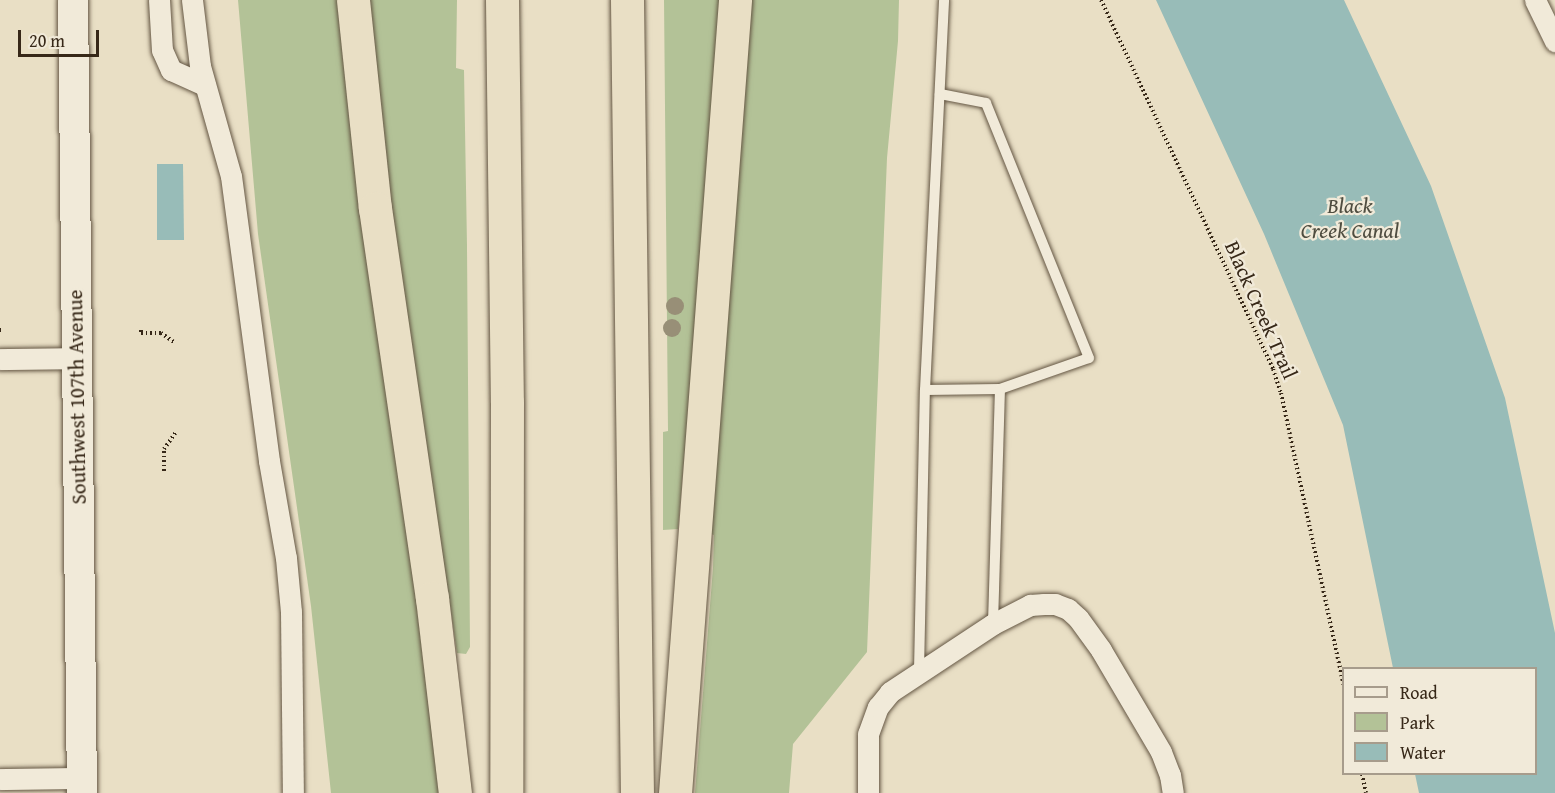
<!DOCTYPE html>
<style>
body{margin:0}
#map{position:relative;width:1555px;height:793px;overflow:hidden;background:#e9dfc5;font-family:"Gentium Book Plus",serif}
div>[style]{position:absolute}
.green>*{inset:0;background:#b3c297}
.water>*{inset:0;background:#98bcb8}
.path>*{height:4px;margin-top:-2px;transform-origin:0;background:repeating-linear-gradient(90deg,#372818 0 1.5px,transparent 0 4.5px)}
.roads{filter:drop-shadow(0 0 2px #645643) drop-shadow(0 0 2px #645643)}
.lane>*{height:10px;margin:-5px;padding:0 5px;transform-origin:5px;border-radius:5px;background:#f1ead9}
.street>*{height:21px;margin:-10.5px;padding:0 10.5px;transform-origin:10.5px;border-radius:10.5px;background:#f1ead9}
.secondary>*{height:30px;margin:-15px;padding:0 15px;transform-origin:15px;border-radius:15px;background:#f1ead9}
.highway>*{height:33px;margin:-16.5px;padding:0 16.5px;transform-origin:16.5px;border-radius:16.5px;background:#e9dfc5}
.trees>*{width:18px;height:18px;margin:-9px;border-radius:50%;background:#988f77}
span{translate:-50% -50%;white-space:nowrap;text-align:center;line-height:1.15;-webkit-text-stroke:4.5px #f1ead9;paint-order:stroke}
.street-label{font-size:21px;color:#372818}
.water-label{font-size:22px;color:#4f4d40;font-style:italic}
.legend{position:absolute;left:1342px;top:667px;width:195px;height:108px;box-sizing:border-box;background:#f1ead9;border:2px solid #a79c8c;margin:0;padding:8px 10px;list-style:none;font-size:18px;color:#372818}
.legend li{display:flex;align-items:center;gap:12px;height:30px}
.legend b{width:30px;border:2px solid #a79c8c}
.scale{position:absolute;left:18px;top:30px;width:81px;height:27px;box-sizing:border-box;border:3px solid #372818;border-top:0;padding-left:8px;font-size:18px;line-height:21px;white-space:nowrap;color:#372818;-webkit-text-stroke:4px #f1ead9;paint-order:stroke}
</style>
<div id="map">
<div class="green">
<i style="clip-path:polygon(238px 0,339px 0,422px 625px,441px 793px,331px 793px,311px 606px,258px 234px)"></i>
<i style="clip-path:polygon(361px 0,457px 0,456px 68px,464px 70px,467px 246px,470px 647px,466px 654px,457px 653px,440px 537px,432px 532px)"></i>
<i style="clip-path:polygon(664px 0,725px 0,678px 529px,663px 530px,663px 432px,668px 431px)"></i>
<i style="clip-path:polygon(750px 0,899px 0,898px 41px,887px 158px,867px 652px,793px 744px,789px 793px,695px 793px,713px 568px,714px 535px,707px 533px)"></i>
</div>
<div class="water">
<i style="clip-path:polygon(1156px 0,1344px 0,1431px 186px,1505px 398px,1555px 633px,1555px 793px,1419px 793px,1415px 774px,1536px 774px,1536px 668px,1393px 668px,1343px 425px,1264px 234px)"></i>
<i style="clip-path:polygon(157px 164px,183px 164px,184px 240px,157px 240px)"></i>
</div>
<div class="path">
<i style="left:1101px;top:0;width:407px;rotate:65deg"></i>
<i style="left:1273px;top:369px;width:25px;rotate:72deg"></i>
<i style="left:1281px;top:393px;width:300px;rotate:77.9deg"></i>
<i style="left:0;top:330px;width:2px"></i>
<i style="left:141px;top:330px;width:3px;rotate:90deg"></i>
<i style="left:141px;top:333px;width:20px"></i>
<i style="left:161px;top:333px;width:16px;rotate:35deg"></i>
<i style="left:164px;top:471px;width:22px;rotate:-90deg"></i>
<i style="left:164px;top:449px;width:21px;rotate:-55deg"></i>
<i style="left:1362px;top:774px;width:19px;rotate:78deg"></i>
</div>
<div class="roads">
<div class="lane">
<i style="left:925px;top:390px;width:75px;rotate:-0.8deg"></i>
<i style="left:1000px;top:389px;width:94px;rotate:-19.2deg"></i>
<i style="left:1089px;top:358px;width:275px;rotate:-112deg"></i>
<i style="left:986px;top:103px;width:47px;rotate:-168.9deg"></i>
<i style="left:993px;top:624px;width:235px;rotate:-88.3deg"></i>
<i style="left:919px;top:671px;width:281px;rotate:-88.8deg"></i>
<i style="left:925px;top:390px;width:390px;rotate:-87.2deg"></i>
</div>
<div class="street">
<i style="left:159px;top:0;width:50px;rotate:86.6deg"></i>
<i style="left:162px;top:50px;width:22px;rotate:66deg"></i>
<i style="left:171px;top:70px;width:37px;rotate:24deg"></i>
<i style="left:192px;top:0;width:66px;rotate:83.1deg"></i>
<i style="left:200px;top:66px;width:114px;rotate:74.3deg"></i>
<i style="left:231px;top:176px;width:288px;rotate:82.4deg"></i>
<i style="left:269px;top:461px;width:98px;rotate:80.1deg"></i>
<i style="left:286px;top:558px;width:54px;rotate:84.7deg"></i>
<i style="left:291px;top:612px;width:181px;rotate:89.4deg"></i>
<i style="left:1535px;top:0;width:46px;rotate:64deg"></i>
<i style="left:0;top:359px;width:77px;rotate:-0.7deg"></i>
<i style="left:0;top:779px;width:82px;rotate:-0.7deg"></i>
<i style="left:868px;top:793px;width:59px;rotate:-90deg"></i>
<i style="left:868px;top:734px;width:29px;rotate:-70deg"></i>
<i style="left:878px;top:707px;width:19px;rotate:-51deg"></i>
<i style="left:890px;top:692px;width:123px;rotate:-33.4deg"></i>
<i style="left:993px;top:624px;width:42px;rotate:-27.2deg"></i>
<i style="left:1030px;top:605px;width:14px;rotate:-4deg"></i>
<i style="left:1044px;top:604px;width:11px"></i>
<i style="left:1055px;top:604px;width:14px;rotate:21deg"></i>
<i style="left:1068px;top:609px;width:13px;rotate:42deg"></i>
<i style="left:1078px;top:618px;width:39px;rotate:54deg"></i>
<i style="left:1101px;top:650px;width:118px;rotate:59.5deg"></i>
<i style="left:1161px;top:752px;width:25px;rotate:69deg"></i>
<i style="left:1170px;top:775px;width:18px;rotate:81deg"></i>
</div>
<div class="secondary">
<i style="left:73px;top:0;width:793px;rotate:89.35deg"></i>
</div>
<div class="highway">
<i style="left:353px;top:0;width:209px;rotate:84deg"></i>
<i style="left:375px;top:208px;width:394px;rotate:81.7deg"></i>
<i style="left:432px;top:598px;width:196px;rotate:83.3deg"></i>
<i style="left:502px;top:0;width:402px;rotate:89.3deg"></i>
<i style="left:507px;top:402px;width:391px;rotate:90.1deg"></i>
<i style="left:627px;top:0;width:793px;rotate:89.28deg"></i>
<i style="left:675px;top:793px;width:795px;rotate:-85.67deg"></i>
</div>
</div>
<div class="trees">
<i style="left:675px;top:306px"></i>
<i style="left:672px;top:328px"></i>
</div>
<div class="street-label">
<span style="left:1261px;top:310px;rotate:66deg">Black Creek Trail</span>
<span style="left:77px;top:397px;rotate:-91deg">Southwest 107th Avenue</span>
</div>
<div class="water-label">
<span style="left:1350px;top:218px">Black<br>Creek Canal</span>
</div>
<ul class="legend">
<li><b style="height:8px;background:#f1ead9"></b>Road</li>
<li><b style="height:16px;background:#b3c297"></b>Park</li>
<li><b style="height:16px;background:#98bcb8"></b>Water</li>
</ul>
<div class="scale">20 m</div>
</div>
